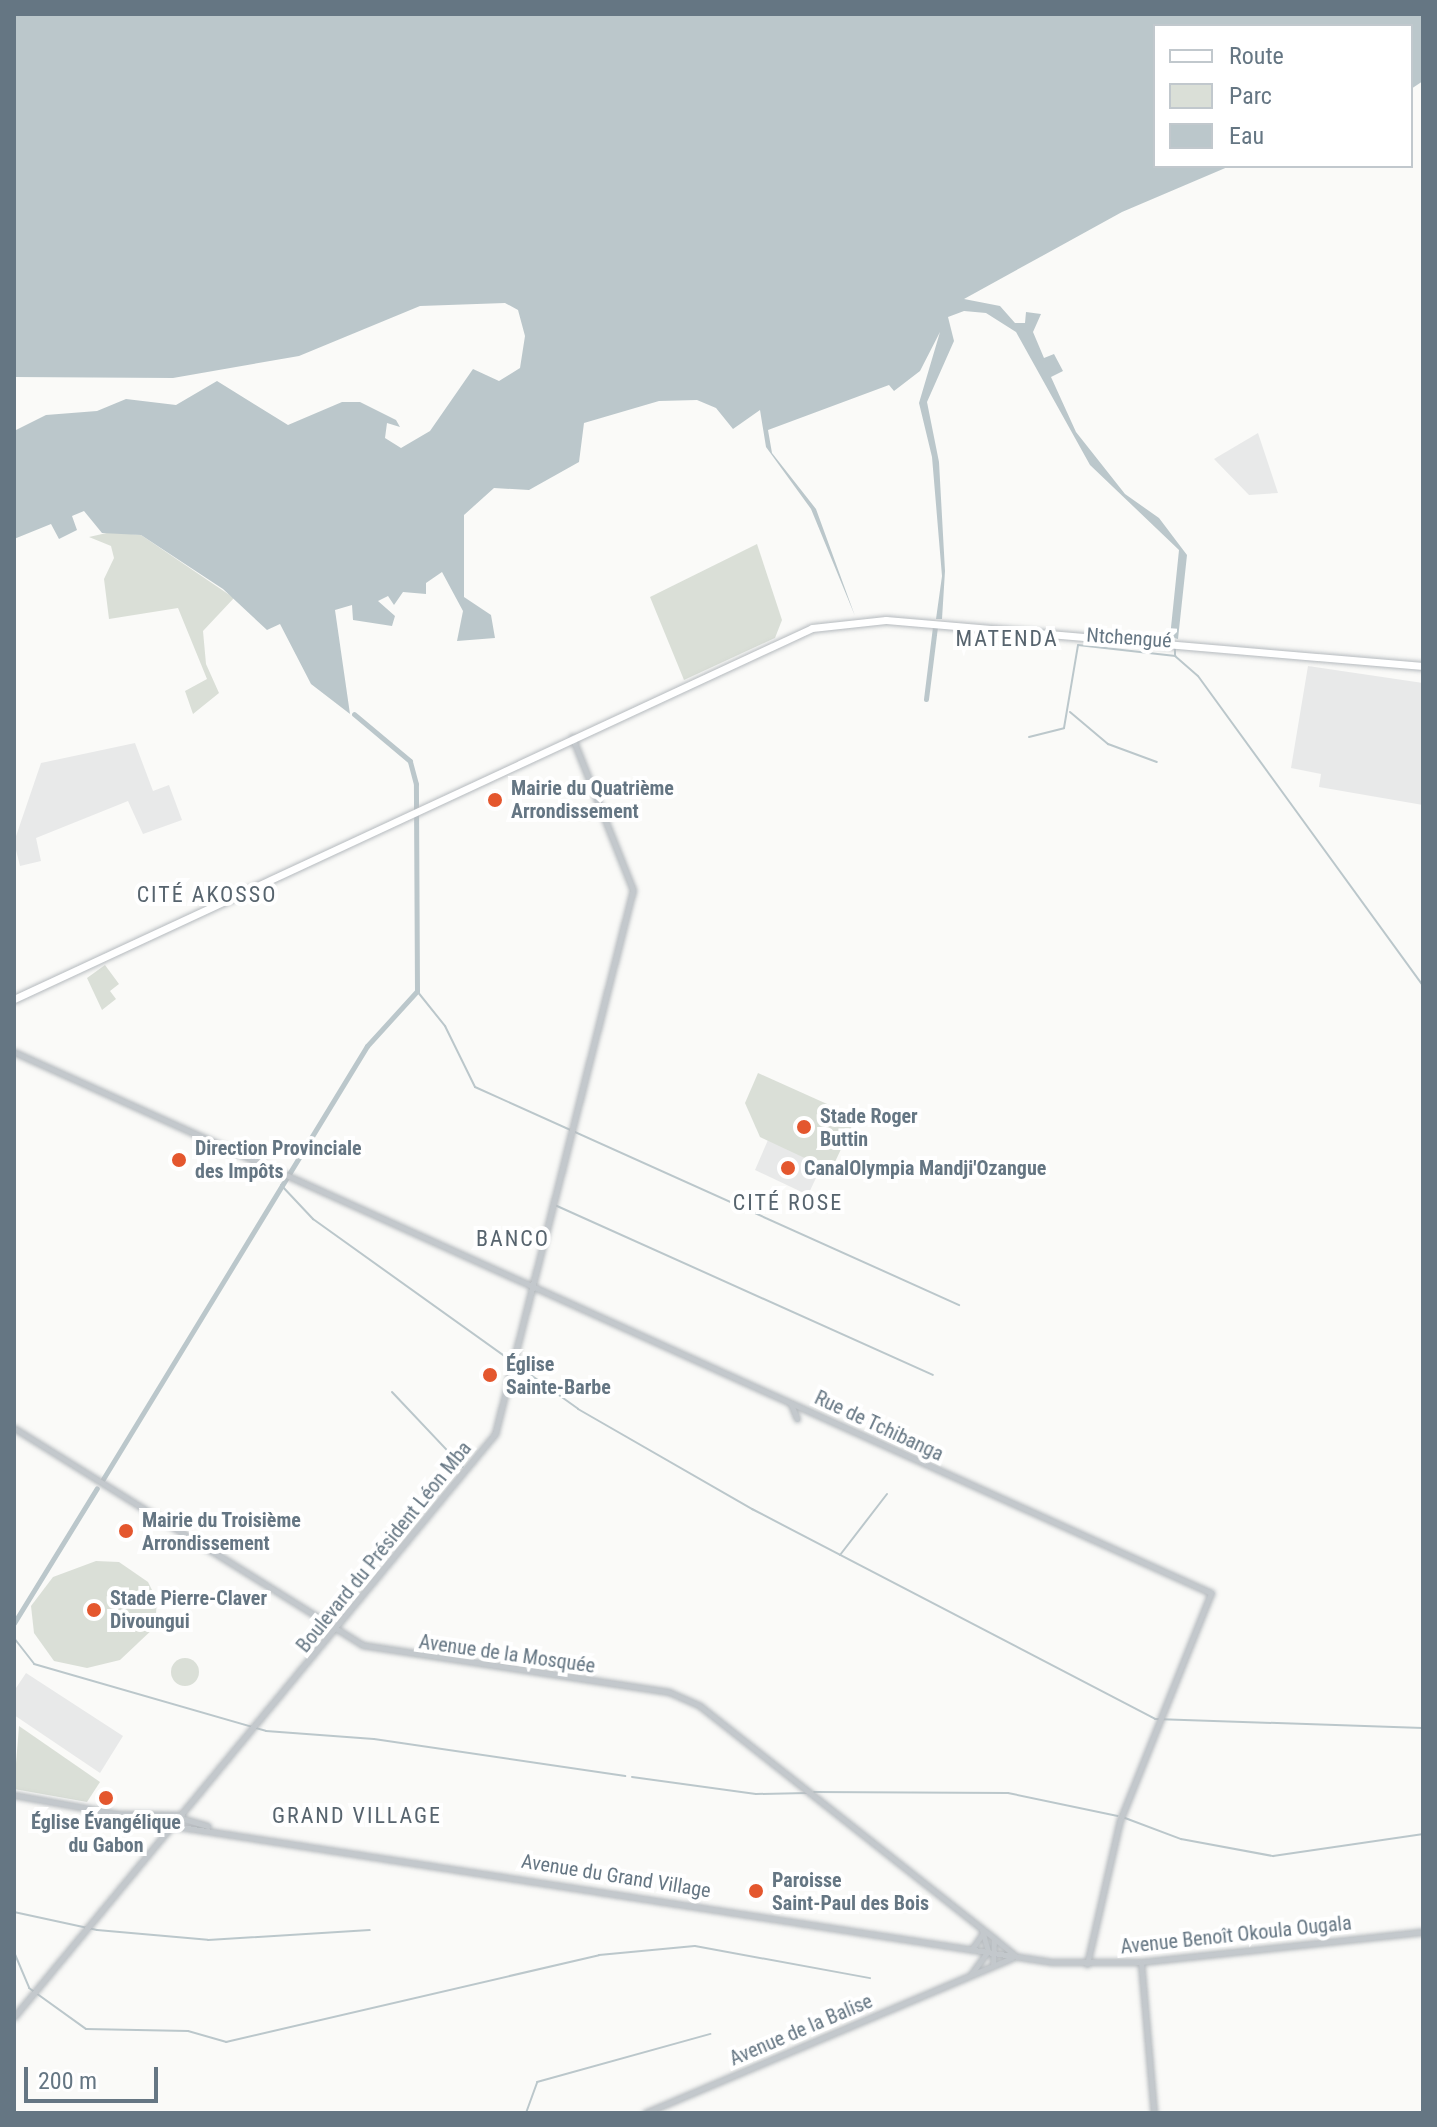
<!DOCTYPE html>
<meta charset="utf-8">
<style>
body{margin:0}
#map{position:relative;width:1437px;height:2127px;overflow:hidden;background:#fafaf8;font-family:"Roboto Condensed",sans-serif}
div>[style]{position:absolute}
.built>*{inset:0;background:#e8e9e9}
.green>*{inset:0;background:#dadfd7}
.round{border-radius:50%}
.water>*{inset:0;background:#bbc7cb}
.stream>*{height:2px;margin:-1px;padding:0 1px;transform-origin:1px;border-radius:1px;background:#bbc7cb}
.canal>*{height:5px;margin:-2.5px;padding:0 2.5px;transform-origin:2.5px;border-radius:2.5px;background:#bbc7cb}
.roads{filter:drop-shadow(0 0 2px #b5babe) drop-shadow(0 0 2px #b5babe)}
.minor>*{height:5px;margin:-2.5px;padding:0 2.5px;transform-origin:2.5px;border-radius:2.5px;background:#c3c8cc}
.major>*{height:7px;margin:-3.5px;padding:0 3.5px;transform-origin:3.5px;border-radius:3.5px;background:#fff}
.dots>*{width:22px;height:22px;translate:-50% -50%;box-sizing:border-box;border:4px solid #fff;border-radius:50%}
span{translate:-50% -50%;white-space:nowrap;text-align:center;line-height:1.15;-webkit-text-stroke:8px #fff;paint-order:stroke}
.street-label{font-size:20px;color:#657683}
.poi-label{font-size:20px;color:#657683;font-weight:700}
.left{translate:0 -50%;text-align:left}
.neighbourhood-label{font-size:22px;color:#57646e;letter-spacing:2px}
.frame{position:absolute;inset:0;border:16px solid #657683;pointer-events:none}
.legend{position:absolute;left:1153px;top:24px;width:260px;height:144px;box-sizing:border-box;background:#fff;border:2px solid #c1c8cd;margin:0;padding:10px 14px;list-style:none;font-size:24px;color:#657683}
.legend li{display:flex;align-items:center;gap:16px;height:40px}
.legend b{width:40px;border:2px solid #c1c8cd}
.scale{position:absolute;left:24px;top:2067px;width:134px;height:36px;box-sizing:border-box;border:4px solid #657683;border-top:0;padding-left:10px;font-size:24px;line-height:28px;white-space:nowrap;color:#657683;-webkit-text-stroke:6px #fff;paint-order:stroke}
</style>
<div id="map">
<div class="built">
<i style="clip-path:polygon(1258px 433px,1278px 493px,1249px 495px,1214px 459px)"></i>
<i style="clip-path:polygon(1308px 666px,1423px 683px,1423px 805px,1319px 787px,1321px 774px,1291px 768px)"></i>
<i style="clip-path:polygon(135px 743px,153px 791px,169px 785px,182px 820px,143px 834px,128px 801px,36px 838px,41px 861px,20px 866px,14px 842px,41px 763px)"></i>
<i style="clip-path:polygon(768px 1140px,822px 1165px,808px 1195px,755px 1170px)"></i>
<i style="clip-path:polygon(26px 1673px,123px 1736px,100px 1773px,14px 1715px,14px 1691px)"></i>
</div>
<div class="green">
<i style="clip-path:polygon(111px 532px,141px 535px,234px 598px,203px 631px,206px 664px,219px 693px,193px 714px,185px 691px,207px 679px,178px 608px,109px 619px,104px 579px,114px 558px,111px 546px,89px 537px)"></i>
<i style="clip-path:polygon(757px 544px,782px 620px,775px 638px,684px 680px,650px 597px)"></i>
<i style="clip-path:polygon(105px 965px,119px 984px,110px 991px,116px 999px,102px 1010px,87px 978px)"></i>
<i style="clip-path:polygon(758px 1073px,856px 1117px,835px 1162px,826px 1168px,760px 1137px,745px 1103px)"></i>
<i style="clip-path:polygon(96px 1561px,119px 1562px,148px 1582px,157px 1600px,155px 1627px,120px 1660px,87px 1668px,54px 1661px,34px 1633px,31px 1606px,53px 1577px)"></i>
<i class="round" style="left:171px;top:1658px;width:28px;height:28px"></i>
<i style="clip-path:polygon(19px 1726px,100px 1782px,87px 1802px,14px 1789px)"></i>
</div>
<div class="water">
<i style="clip-path:polygon(14px 14px,1423px 14px,1423px 81px,1411px 89px,1411px 26px,1155px 26px,1155px 166px,1230px 166px,1122px 212px,964px 299px,1000px 306px,1015px 323px,1025px 323px,1026px 312px,1041px 314px,1033px 332px,1044px 358px,1054px 354px,1063px 371px,1051px 377px,1076px 432px,1125px 494px,1159px 518px,1187px 555px,1178px 639px,1170px 637px,1179px 550px,1090px 465px,1016px 332px,986px 313px,964px 311px,948px 317px,954px 341px,927px 402px,939px 462px,945px 571px,942px 619px,936px 619px,942px 576px,932px 457px,919px 403px,940px 332px,920px 371px,894px 391px,889px 385px,768px 430px,772px 453px,816px 509px,855px 616px,811px 509px,766px 447px,760px 410px,733px 429px,716px 408px,697px 400px,659px 401px,584px 423px,579px 462px,529px 490px,494px 488px,464px 515px,464px 597px,491px 615px,495px 638px,457px 641px,463px 611px,442px 572px,426px 583px,426px 594px,403px 592px,394px 605px,388px 596px,378px 601px,395px 616px,392px 626px,353px 620px,352px 605px,335px 610px,350px 714px,311px 684px,280px 624px,267px 630px,223px 589px,141px 535px,102px 533px,84px 511px,72px 516px,77px 530px,59px 539px,51px 524px,14px 539px,14px 431px,46px 415px,97px 411px,126px 399px,176px 405px,217px 381px,288px 425px,342px 402px,360px 402px,396px 420px,400px 427px,387px 423px,385px 438px,401px 448px,430px 431px,473px 369px,499px 381px,520px 368px,525px 336px,518px 310px,505px 303px,420px 306px,299px 356px,173px 378px,14px 377px)"></i>
</div>
<div class="stream">
<i style="left:1175px;top:656px;width:30px;rotate:41deg"></i>
<i style="left:1198px;top:676px;width:383px;rotate:54deg"></i>
<i style="left:1070px;top:712px;width:50px;rotate:40.1deg"></i>
<i style="left:1108px;top:744px;width:52px;rotate:20.2deg"></i>
<i style="left:1029px;top:737px;width:36px;rotate:-14deg"></i>
<i style="left:1064px;top:728px;width:84px;rotate:-80.4deg"></i>
<i style="left:1078px;top:645px;width:98px;rotate:6.5deg"></i>
<i style="left:1175px;top:656px;width:9px;rotate:-90deg"></i>
<i style="left:417px;top:991px;width:45px;rotate:51.3deg"></i>
<i style="left:445px;top:1026px;width:68px;rotate:63.8deg"></i>
<i style="left:475px;top:1087px;width:531px;rotate:24.25deg"></i>
<i style="left:281px;top:1185px;width:47px;rotate:46.7deg"></i>
<i style="left:313px;top:1219px;width:326px;rotate:35.6deg"></i>
<i style="left:578px;top:1409px;width:201px;rotate:29.9deg"></i>
<i style="left:752px;top:1509px;width:454px;rotate:27.5deg"></i>
<i style="left:1155px;top:1719px;width:268px;rotate:1.9deg"></i>
<i style="left:557px;top:1206px;width:412px;rotate:24.2deg"></i>
<i style="left:392px;top:1392px;width:103px;rotate:46.6deg"></i>
<i style="left:840px;top:1555px;width:77px;rotate:-52.4deg"></i>
<i style="left:14px;top:1638px;width:33px;rotate:52deg"></i>
<i style="left:34px;top:1664px;width:241px;rotate:16.1deg"></i>
<i style="left:266px;top:1731px;width:108px;rotate:4.2deg"></i>
<i style="left:374px;top:1739px;width:254px;rotate:8.4deg"></i>
<i style="left:632px;top:1777px;width:125px;rotate:7.8deg"></i>
<i style="left:756px;top:1794px;width:51px;rotate:-1.1deg"></i>
<i style="left:814px;top:1792px;width:194px;rotate:0.3deg"></i>
<i style="left:1008px;top:1793px;width:112px;rotate:11.8deg"></i>
<i style="left:1125px;top:1818px;width:60px;rotate:20.6deg"></i>
<i style="left:1181px;top:1839px;width:94px;rotate:10.5deg"></i>
<i style="left:1273px;top:1856px;width:152px;rotate:-8.3deg"></i>
<i style="left:14px;top:1912px;width:85px;rotate:12.2deg"></i>
<i style="left:97px;top:1930px;width:111px;rotate:5.1deg"></i>
<i style="left:208px;top:1940px;width:162px;rotate:-3.5deg"></i>
<i style="left:14px;top:1952px;width:39px;rotate:67deg"></i>
<i style="left:29px;top:1988px;width:70px;rotate:35.7deg"></i>
<i style="left:86px;top:2029px;width:102px;rotate:1.1deg"></i>
<i style="left:188px;top:2031px;width:40px;rotate:16deg"></i>
<i style="left:226px;top:2042px;width:383px;rotate:-13.1deg"></i>
<i style="left:599px;top:1955px;width:96px;rotate:-5.4deg"></i>
<i style="left:695px;top:1946px;width:178px;rotate:10.4deg"></i>
<i style="left:526px;top:2113px;width:33px;rotate:-70deg"></i>
<i style="left:537px;top:2082px;width:180px;rotate:-15.5deg"></i>
</div>
<div class="canal">
<i style="left:926px;top:699px;width:73px;rotate:-82.9deg"></i>
<i style="left:103px;top:1479px;width:507px;rotate:-58.63deg"></i>
<i style="left:367px;top:1046px;width:74px;rotate:-47.7deg"></i>
<i style="left:417px;top:991px;width:207px;rotate:-90.3deg"></i>
<i style="left:416px;top:784px;width:24px;rotate:-105deg"></i>
<i style="left:410px;top:761px;width:73px;rotate:-140deg"></i>
<i style="left:14px;top:1623px;width:158px;rotate:-58.4deg"></i>
</div>
<div class="roads">
<div class="minor">
<i style="left:14px;top:1052px;width:1314px;rotate:24.32deg"></i>
<i style="left:1211px;top:1593px;width:245px;rotate:111.8deg"></i>
<i style="left:1120px;top:1820px;width:148px;rotate:102.9deg"></i>
<i style="left:791px;top:1404px;width:16px;rotate:68deg"></i>
<i style="left:14px;top:1428px;width:410px;rotate:31.9deg"></i>
<i style="left:362px;top:1645px;width:311px;rotate:8.7deg"></i>
<i style="left:669px;top:1692px;width:34px;rotate:24deg"></i>
<i style="left:700px;top:1706px;width:375px;rotate:38.3deg"></i>
<i style="left:994px;top:1938px;width:27px;rotate:92deg"></i>
<i style="left:14px;top:1795px;width:107px;rotate:10.3deg"></i>
<i style="left:119px;top:1814px;width:63px;rotate:0.9deg"></i>
<i style="left:180px;top:1818px;width:29px;rotate:16deg"></i>
<i style="left:174px;top:1826px;width:887px;rotate:8.81deg"></i>
<i style="left:1051px;top:1962px;width:90px"></i>
<i style="left:1141px;top:1962px;width:284px;rotate:-6.1deg"></i>
<i style="left:996px;top:1940px;width:26px;rotate:39deg"></i>
<i style="left:972px;top:1949px;width:19px;rotate:-55deg"></i>
<i style="left:1141px;top:1962px;width:152px;rotate:85.1deg"></i>
<i style="left:972px;top:1973px;width:27px;rotate:-54deg"></i>
<i style="left:988px;top:1951px;width:22px;rotate:-106deg"></i>
<i style="left:14px;top:2017px;width:756px;rotate:-50.48deg"></i>
<i style="left:495px;top:1434px;width:561px;rotate:-75.77deg"></i>
<i style="left:633px;top:890px;width:165px;rotate:-111.7deg"></i>
<i style="left:645px;top:2113px;width:398px;rotate:-22.9deg"></i>
</div>
<div class="major">
<i style="left:14px;top:999px;width:880px;rotate:-24.93deg"></i>
<i style="left:812px;top:628px;width:74px;rotate:-6.2deg"></i>
<i style="left:886px;top:620px;width:539px;rotate:4.9deg"></i>
</div>
</div>
<div class="dots">
<i style="left:495px;top:800px;background:#e4572e"></i>
<i style="left:804px;top:1127px;background:#e4572e"></i>
<i style="left:179px;top:1160px;background:#e4572e"></i>
<i style="left:788px;top:1168px;background:#e4572e"></i>
<i style="left:490px;top:1375px;background:#e4572e"></i>
<i style="left:126px;top:1531px;background:#e4572e"></i>
<i style="left:94px;top:1610px;background:#e4572e"></i>
<i style="left:106px;top:1798px;background:#e4572e"></i>
<i style="left:756px;top:1891px;background:#e4572e"></i>
</div>
<div class="street-label">
<span style="left:1129px;top:638px;rotate:4deg">Ntchengué</span>
<span style="left:879px;top:1426px;rotate:25deg">Rue de Tchibanga</span>
<span style="left:384px;top:1547px;rotate:-51deg">Boulevard du Président Léon Mba</span>
<span style="left:507px;top:1654px;rotate:8deg">Avenue de la Mosquée</span>
<span style="left:616px;top:1876px;rotate:9deg">Avenue du Grand Village</span>
<span style="left:1236px;top:1935px;rotate:-6deg">Avenue Benoît Okoula Ougala</span>
<span style="left:801px;top:2030px;rotate:-23deg">Avenue de la Balise</span>
</div>
<div class="poi-label">
<span class="left" style="left:511px;top:800px">Mairie du Quatrième<br>Arrondissement</span>
<span class="left" style="left:820px;top:1128px">Stade Roger<br>Buttin</span>
<span class="left" style="left:195px;top:1160px">Direction Provinciale<br>des Impôts</span>
<span class="left" style="left:804px;top:1168px">CanalOlympia Mandji'Ozangue</span>
<span class="left" style="left:506px;top:1376px">Église<br>Sainte-Barbe</span>
<span class="left" style="left:142px;top:1532px">Mairie du Troisième<br>Arrondissement</span>
<span class="left" style="left:110px;top:1610px">Stade Pierre-Claver<br>Divoungui</span>
<span style="left:106px;top:1834px">Église Évangélique<br>du Gabon</span>
<span class="left" style="left:772px;top:1892px">Paroisse<br>Saint-Paul des Bois</span>
</div>
<div class="neighbourhood-label">
<span style="left:1007px;top:639px">MATENDA</span>
<span style="left:207px;top:895px">CITÉ AKOSSO</span>
<span style="left:788px;top:1203px">CITÉ ROSE</span>
<span style="left:513px;top:1239px">BANCO</span>
<span style="left:357px;top:1816px">GRAND VILLAGE</span>
</div>
<div class="frame"></div>
<ul class="legend">
<li><b style="height:10px;background:#fff"></b>Route</li>
<li><b style="height:22px;background:#dadfd7"></b>Parc</li>
<li><b style="height:22px;background:#bbc7cb"></b>Eau</li>
</ul>
<div class="scale">200 m</div>
</div>
